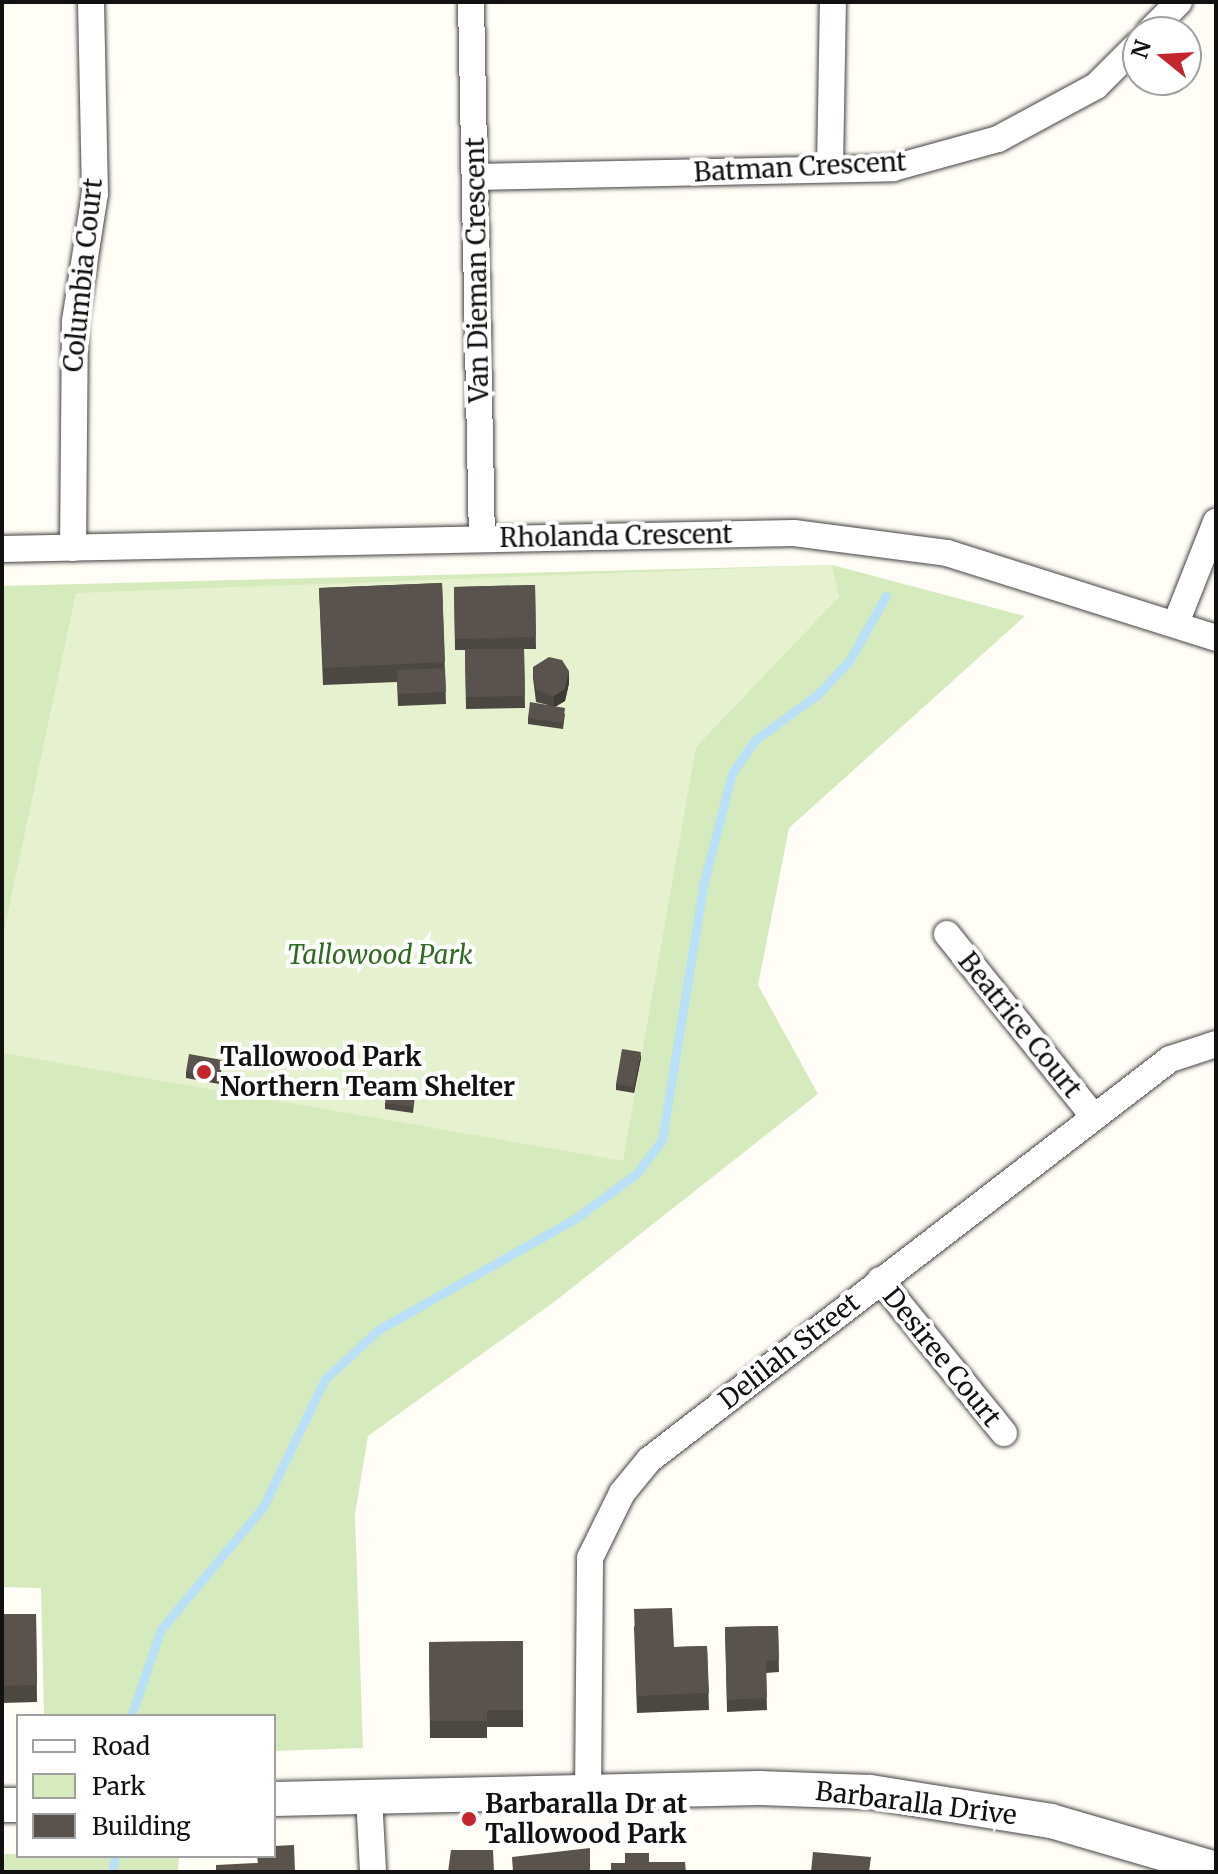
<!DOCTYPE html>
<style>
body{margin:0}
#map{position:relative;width:1218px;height:1874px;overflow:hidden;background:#fffdf5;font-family:Merriweather,serif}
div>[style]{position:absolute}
.green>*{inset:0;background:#d5ebbd}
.pitch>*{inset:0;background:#e6f2cf}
.stream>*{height:9px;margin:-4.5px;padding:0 4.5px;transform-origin:4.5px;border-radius:4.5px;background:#b9e0f7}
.roads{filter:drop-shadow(0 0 2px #444) drop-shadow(0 0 2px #444)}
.minor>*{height:26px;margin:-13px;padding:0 13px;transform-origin:13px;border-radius:13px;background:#fff}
.tertiary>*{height:34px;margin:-17px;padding:0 17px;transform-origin:17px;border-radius:17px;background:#fff}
.wall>*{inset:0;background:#4d4742}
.shaded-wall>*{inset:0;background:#3f3936}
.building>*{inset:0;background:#5a524d}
.dots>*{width:22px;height:22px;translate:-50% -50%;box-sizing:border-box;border:4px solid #fff;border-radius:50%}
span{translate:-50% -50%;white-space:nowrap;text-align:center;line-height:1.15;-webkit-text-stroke:8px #fff;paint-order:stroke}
.street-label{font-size:26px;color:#111}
.park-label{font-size:26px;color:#2f6b1f;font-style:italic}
.poi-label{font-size:26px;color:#111;font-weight:700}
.left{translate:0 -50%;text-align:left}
.frame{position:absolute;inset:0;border:4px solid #111;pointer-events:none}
.legend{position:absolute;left:16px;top:1714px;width:260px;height:144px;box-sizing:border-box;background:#fff;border:2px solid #a0a0a0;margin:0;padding:10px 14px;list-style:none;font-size:24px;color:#111}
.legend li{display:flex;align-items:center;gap:16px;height:40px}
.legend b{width:40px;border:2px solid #a0a0a0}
.north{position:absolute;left:1122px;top:16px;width:80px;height:80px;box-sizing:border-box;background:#fff;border:2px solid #a0a0a0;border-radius:50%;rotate:288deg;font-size:22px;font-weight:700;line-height:32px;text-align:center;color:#111}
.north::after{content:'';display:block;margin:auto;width:28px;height:36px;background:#c4262e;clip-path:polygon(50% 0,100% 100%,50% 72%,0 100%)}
</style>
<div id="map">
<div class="green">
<i style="clip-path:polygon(832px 565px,1025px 616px,789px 828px,758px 985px,818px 1094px,554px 1302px,368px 1436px,355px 1514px,363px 1748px,274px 1751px,274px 1716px,44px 1716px,41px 1588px,2px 1587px,2px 586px)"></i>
<i style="clip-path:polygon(5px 1854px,179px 1856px,178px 1872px,2px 1872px)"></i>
</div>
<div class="pitch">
<i style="clip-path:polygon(832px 565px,839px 597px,696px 747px,623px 1161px,2px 1053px,2px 940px,76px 593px)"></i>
</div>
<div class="stream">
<i style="left:131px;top:1716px;width:92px;rotate:-71deg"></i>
<i style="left:161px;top:1629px;width:159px;rotate:-50.1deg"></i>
<i style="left:263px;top:1507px;width:142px;rotate:-64.2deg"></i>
<i style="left:325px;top:1379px;width:72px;rotate:-42.8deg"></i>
<i style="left:378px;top:1330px;width:227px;rotate:-29.5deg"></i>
<i style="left:576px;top:1218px;width:74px;rotate:-36.3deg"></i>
<i style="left:636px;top:1174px;width:43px;rotate:-52.6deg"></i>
<i style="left:662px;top:1140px;width:257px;rotate:-80.8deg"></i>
<i style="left:703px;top:886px;width:117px;rotate:-75.6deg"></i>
<i style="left:732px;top:773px;width:40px;rotate:-55.1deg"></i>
<i style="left:755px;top:740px;width:78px;rotate:-36.1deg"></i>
<i style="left:818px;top:694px;width:45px;rotate:-46.8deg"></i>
<i style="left:849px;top:661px;width:75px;rotate:-60.4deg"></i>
<i style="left:112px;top:1872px;width:16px;rotate:-79deg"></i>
</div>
<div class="roads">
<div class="minor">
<i style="left:471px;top:2px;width:537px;rotate:88.83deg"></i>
<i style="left:1149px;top:32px;width:42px;rotate:-45deg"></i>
<i style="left:830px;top:169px;width:167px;rotate:-89deg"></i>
<i style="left:475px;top:177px;width:418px;rotate:-1.2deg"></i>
<i style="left:893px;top:168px;width:109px;rotate:-15.4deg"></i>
<i style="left:998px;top:139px;width:111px;rotate:-28.4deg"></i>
<i style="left:1096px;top:86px;width:59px;rotate:-45deg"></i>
<i style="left:73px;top:548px;width:227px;rotate:-89.5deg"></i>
<i style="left:75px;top:321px;width:129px;rotate:-81.1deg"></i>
<i style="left:95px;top:194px;width:192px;rotate:-91.2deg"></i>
<i style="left:2px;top:549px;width:792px;rotate:-1.16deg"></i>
<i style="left:794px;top:533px;width:154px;rotate:7.4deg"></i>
<i style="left:947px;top:553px;width:282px;rotate:17.5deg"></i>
<i style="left:1176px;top:623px;width:109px;rotate:-68.4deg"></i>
<i style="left:947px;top:934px;width:235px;rotate:51.2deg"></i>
<i style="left:880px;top:1280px;width:197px;rotate:51deg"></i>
<i style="left:588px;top:1794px;width:236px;rotate:-89.5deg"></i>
<i style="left:590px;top:1558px;width:72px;rotate:-63.8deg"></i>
<i style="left:622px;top:1493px;width:43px;rotate:-50.7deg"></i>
<i style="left:649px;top:1460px;width:657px;rotate:-37.58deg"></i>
<i style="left:1170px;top:1059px;width:48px;rotate:-18.1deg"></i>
<i style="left:369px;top:1797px;width:75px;rotate:86.9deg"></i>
</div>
<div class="tertiary">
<i style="left:274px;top:1799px;width:484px;rotate:-1.3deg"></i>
<i style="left:758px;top:1788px;width:112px;rotate:2deg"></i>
<i style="left:870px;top:1792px;width:183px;rotate:9.1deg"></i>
<i style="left:1051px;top:1821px;width:172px;rotate:16.2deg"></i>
<i style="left:2px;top:1805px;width:16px"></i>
</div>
</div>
<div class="wall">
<i style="clip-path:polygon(442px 583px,446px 704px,398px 706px,397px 682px,323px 685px,319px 588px)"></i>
<i style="clip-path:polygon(535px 585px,536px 649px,524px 649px,525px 708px,466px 709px,465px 650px,455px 650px,454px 587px)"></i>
<i style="clip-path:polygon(533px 667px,569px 683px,565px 701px,555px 707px,565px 714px,563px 729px,528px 724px,528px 718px,548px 705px,536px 702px,533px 678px)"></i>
<i style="clip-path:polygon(641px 1058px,634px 1093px,616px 1090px,616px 1084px)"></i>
<i style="clip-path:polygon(222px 1066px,219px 1084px,186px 1078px,186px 1072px)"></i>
<i style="clip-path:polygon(415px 1095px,413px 1113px,385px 1109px,385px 1103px)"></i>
<i style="clip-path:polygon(2px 1614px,36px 1614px,37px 1702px,2px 1703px)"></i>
<i style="clip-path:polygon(634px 1626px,674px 1647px,707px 1646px,709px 1710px,637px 1713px)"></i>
<i style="clip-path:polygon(778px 1626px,779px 1672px,766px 1673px,767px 1710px,727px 1712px,725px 1627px)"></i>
<i style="clip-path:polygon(523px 1641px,523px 1727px,487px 1727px,487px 1738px,430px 1738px,429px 1642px)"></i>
</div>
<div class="shaded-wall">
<i style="clip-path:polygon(569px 671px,569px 683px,565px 701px,554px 707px,554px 696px)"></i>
<i style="clip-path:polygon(641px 1052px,641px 1058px,634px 1093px,634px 1087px)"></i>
</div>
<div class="building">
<i style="clip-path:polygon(442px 583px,445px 662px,323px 668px,319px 588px)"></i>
<i style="clip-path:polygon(535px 585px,536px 637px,455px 639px,454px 587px)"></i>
<i style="clip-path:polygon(465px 649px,524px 649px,525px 696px,466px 697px)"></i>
<i style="clip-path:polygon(549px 657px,562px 660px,569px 671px,565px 689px,554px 696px,536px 690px,533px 667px)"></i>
<i style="clip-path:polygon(445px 668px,446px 692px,398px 694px,397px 670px)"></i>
<i style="clip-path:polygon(530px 702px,565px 708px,563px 723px,528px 718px)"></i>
<i style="clip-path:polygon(622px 1049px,641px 1052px,634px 1087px,616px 1084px)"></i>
<i style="clip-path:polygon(189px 1054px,222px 1060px,219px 1078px,186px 1072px)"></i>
<i style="clip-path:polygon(388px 1085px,415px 1089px,413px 1107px,385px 1103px)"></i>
<i style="clip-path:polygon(672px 1608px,674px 1647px,707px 1646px,709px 1693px,637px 1696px,634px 1609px)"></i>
<i style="clip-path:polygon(2px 1614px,36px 1614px,37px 1685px,2px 1686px)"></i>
<i style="clip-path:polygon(778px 1626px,779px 1660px,766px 1661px,767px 1698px,727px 1700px,725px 1627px)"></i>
<i style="clip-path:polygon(523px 1641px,523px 1710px,487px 1710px,487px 1721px,430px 1721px,429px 1642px)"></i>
<i style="clip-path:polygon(294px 1845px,295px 1872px,216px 1872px,216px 1865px,258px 1863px,257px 1856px,274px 1856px,274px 1846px)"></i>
<i style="clip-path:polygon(590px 1848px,590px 1872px,513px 1872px,512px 1857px)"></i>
<i style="clip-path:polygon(451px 1850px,493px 1850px,494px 1872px,448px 1872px)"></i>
<i style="clip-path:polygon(813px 1852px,871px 1857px,869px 1872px,811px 1872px)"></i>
<i style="clip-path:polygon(625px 1853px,649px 1853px,649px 1862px,685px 1862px,686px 1872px,611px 1872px,611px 1863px,625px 1863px)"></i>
</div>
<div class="dots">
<i style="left:204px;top:1072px;background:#c4262e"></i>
<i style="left:469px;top:1819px;background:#c4262e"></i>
</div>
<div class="street-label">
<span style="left:800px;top:167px;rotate:-3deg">Batman Crescent</span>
<span style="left:477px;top:270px;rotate:-91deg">Van Dieman Crescent</span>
<span style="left:83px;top:275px;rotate:-84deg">Columbia Court</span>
<span style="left:616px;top:536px;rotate:-1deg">Rholanda Crescent</span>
<span style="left:1020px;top:1025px;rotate:51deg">Beatrice Court</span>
<span style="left:789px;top:1351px;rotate:-38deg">Delilah Street</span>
<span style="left:942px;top:1357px;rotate:51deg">Desiree Court</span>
<span style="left:916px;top:1803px;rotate:7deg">Barbaralla Drive</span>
</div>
<div class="park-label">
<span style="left:380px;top:955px">Tallowood Park</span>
</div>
<div class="poi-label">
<span class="left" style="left:220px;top:1072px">Tallowood Park<br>Northern Team Shelter</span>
<span class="left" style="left:485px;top:1819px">Barbaralla Dr at<br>Tallowood Park</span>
</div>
<div class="frame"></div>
<ul class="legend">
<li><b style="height:10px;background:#fff"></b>Road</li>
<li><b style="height:22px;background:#d5ebbd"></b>Park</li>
<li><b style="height:22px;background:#5a524d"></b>Building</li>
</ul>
<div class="north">N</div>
</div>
